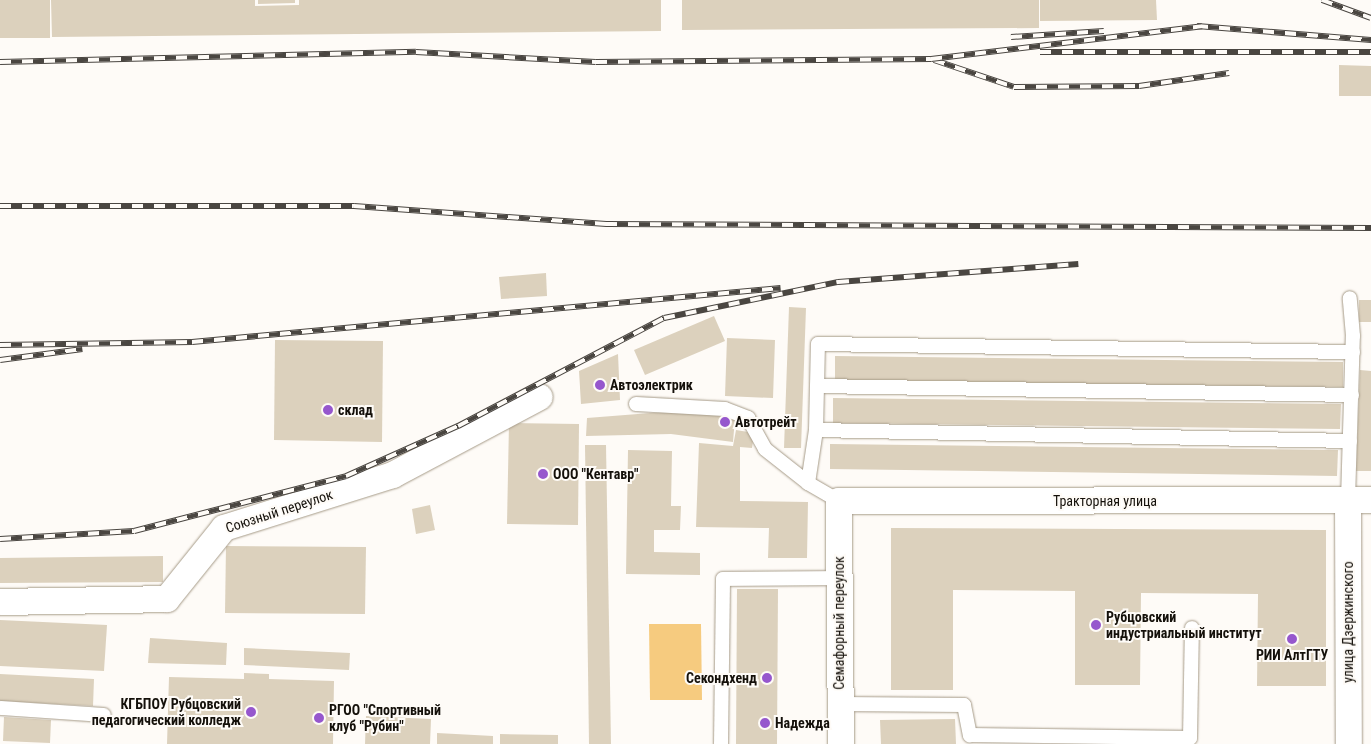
<!DOCTYPE html>
<meta charset="utf-8">
<style>
body{margin:0}
#map{position:relative;width:1371px;height:744px;overflow:hidden;background:#fefbf7;font-family:"Roboto Condensed",sans-serif}
div>[style]{position:absolute}
.green>*{inset:0;background:#f6cb7f}
.building>*{inset:0;background:#dcd1bd}
.roads{filter:drop-shadow(0 0 1px #a69b88) drop-shadow(0 0 1px #a69b88)}
.lane>*{height:14px;margin:-7px;padding:0 7px;transform-origin:7px;border-radius:7px;background:#fff}
.street>*{height:26px;margin:-13px;padding:0 13px;transform-origin:13px;border-radius:13px;background:#fff}
.rail>*{height:5.5px;margin-top:-2.75px;transform-origin:0;background:repeating-linear-gradient(90deg,#fefbf7 0 11px,#4a4641 0 22px);box-sizing:border-box;border-block:1px solid #4a4641}
.dots>*{width:14px;height:14px;translate:-50% -50%;box-sizing:border-box;border:2px solid #fefbf7;border-radius:50%}
span{translate:-50% -50%;white-space:nowrap;text-align:center;line-height:1.15;-webkit-text-stroke:4px #fefbf7;paint-order:stroke}
.poi-label{font-size:14px;color:#14100a;font-weight:700}
.left{translate:0 -50%;text-align:left}
.right{translate:-100% -50%;text-align:right}
.street-label{font-size:14px;color:#14100a}
</style>
<div id="map">
<div class="green">
<i style="clip-path:polygon(649px 624px,701px 624px,702px 700px,650px 700px)"></i>
</div>
<div class="building">
<i style="clip-path:polygon(0 0,50px 0,50px 38px,0 38px)"></i>
<i style="clip-path:polygon(51px 0,255px 0,255px 6px,299px 5px,299px 0,661px 0,661px 31px,52px 37px)"></i>
<i style="clip-path:polygon(258px 0,295px 0,295px 3px,258px 4px)"></i>
<i style="clip-path:polygon(682px 0,1039px 0,1039px 28px,682px 30px)"></i>
<i style="clip-path:polygon(1040px 0,1156px 0,1157px 20px,1040px 21px)"></i>
<i style="clip-path:polygon(1339px 65px,1371px 66px,1371px 96px,1339px 96px)"></i>
<i style="clip-path:polygon(546px 273px,547px 296px,501px 299px,499px 277px)"></i>
<i style="clip-path:polygon(1359px 300px,1371px 300px,1371px 322px,1359px 322px)"></i>
<i style="clip-path:polygon(789px 307px,806px 308px,801px 448px,784px 448px)"></i>
<i style="clip-path:polygon(714px 316px,725px 341px,645px 375px,634px 350px)"></i>
<i style="clip-path:polygon(727px 338px,775px 340px,773px 398px,725px 396px)"></i>
<i style="clip-path:polygon(275px 340px,383px 341px,382px 442px,274px 440px)"></i>
<i style="clip-path:polygon(618px 354px,620px 400px,581px 404px,579px 371px)"></i>
<i style="clip-path:polygon(835px 356px,1343px 362px,1343px 387px,835px 381px)"></i>
<i style="clip-path:polygon(1360px 370px,1371px 371px,1371px 471px,1356px 471px)"></i>
<i style="clip-path:polygon(833px 398px,1341px 404px,1340px 429px,833px 423px)"></i>
<i style="clip-path:polygon(676px 411px,735px 418px,733px 442px,671px 434px,586px 436px,587px 418px)"></i>
<i style="clip-path:polygon(509px 423px,579px 424px,578px 525px,507px 524px)"></i>
<i style="clip-path:polygon(736px 430px,754px 433px,752px 448px,740px 447px,740px 501px,808px 502px,807px 558px,768px 558px,769px 528px,696px 527px,699px 443px,733px 446px)"></i>
<i style="clip-path:polygon(830px 444px,1338px 450px,1337px 476px,830px 469px)"></i>
<i style="clip-path:polygon(585px 445px,606px 445px,611px 744px,589px 744px)"></i>
<i style="clip-path:polygon(628px 450px,672px 451px,671px 506px,681px 506px,680px 530px,654px 530px,654px 552px,700px 553px,700px 575px,626px 574px)"></i>
<i style="clip-path:polygon(430px 505px,435px 530px,416px 534px,412px 509px)"></i>
<i style="clip-path:polygon(891px 528px,1326px 530px,1326px 686px,1257px 686px,1258px 594px,1141px 593px,1140px 685px,1075px 685px,1075px 591px,953px 590px,953px 690px,891px 690px)"></i>
<i style="clip-path:polygon(226px 546px,366px 547px,365px 614px,225px 613px)"></i>
<i style="clip-path:polygon(163px 556px,163px 582px,0 583px,0 558px)"></i>
<i style="clip-path:polygon(737px 589px,778px 589px,777px 744px,736px 744px)"></i>
<i style="clip-path:polygon(0 620px,107px 625px,104px 671px,0 666px)"></i>
<i style="clip-path:polygon(150px 638px,227px 643px,226px 665px,148px 663px)"></i>
<i style="clip-path:polygon(244px 648px,350px 653px,349px 670px,244px 665px)"></i>
<i style="clip-path:polygon(244px 673px,269px 674px,269px 679px,334px 681px,333px 744px,167px 744px,169px 677px,244px 679px)"></i>
<i style="clip-path:polygon(0 674px,94px 679px,93px 706px,0 701px)"></i>
<i style="clip-path:polygon(366px 716px,431px 719px,430px 744px,365px 744px)"></i>
<i style="clip-path:polygon(4px 717px,51px 720px,50px 743px,3px 741px)"></i>
<i style="clip-path:polygon(955px 719px,956px 744px,881px 744px,880px 720px)"></i>
<i style="clip-path:polygon(437px 733px,493px 736px,493px 744px,437px 744px)"></i>
<i style="clip-path:polygon(500px 734px,558px 735px,558px 744px,500px 744px)"></i>
</div>
<div class="roads">
<div class="lane">
<i style="left:817px;top:386px;width:535px;rotate:0.96deg"></i>
<i style="left:636px;top:404px;width:89px;rotate:3.2deg"></i>
<i style="left:725px;top:409px;width:25px;rotate:21deg"></i>
<i style="left:748px;top:418px;width:35px;rotate:61deg"></i>
<i style="left:765px;top:449px;width:55px;rotate:38.3deg"></i>
<i style="left:816px;top:430px;width:86px;rotate:-88.7deg"></i>
<i style="left:818px;top:344px;width:535px;rotate:0.86deg"></i>
<i style="left:1348px;top:500px;width:164px;rotate:-88.3deg"></i>
<i style="left:1353px;top:336px;width:38px;rotate:-95deg"></i>
<i style="left:839px;top:501px;width:36px;rotate:-150deg"></i>
<i style="left:808px;top:483px;width:54px;rotate:-81.4deg"></i>
<i style="left:816px;top:430px;width:534px;rotate:1.18deg"></i>
<i style="left:840px;top:704px;width:124px;rotate:0.5deg"></i>
<i style="left:964px;top:705px;width:31px;rotate:79deg"></i>
<i style="left:970px;top:735px;width:220px;rotate:0.8deg"></i>
<i style="left:1190px;top:738px;width:110px;rotate:-89deg"></i>
<i style="left:0;top:708px;width:104px;rotate:3.9deg"></i>
<i style="left:721px;top:744px;width:165px;rotate:-89.3deg"></i>
<i style="left:723px;top:579px;width:116px;rotate:-0.5deg"></i>
</div>
<div class="street">
<i style="left:1348px;top:500px;width:244px;rotate:89.8deg"></i>
<i style="left:0;top:602px;width:167px;rotate:-1deg"></i>
<i style="left:167px;top:599px;width:91px;rotate:-51.2deg"></i>
<i style="left:224px;top:528px;width:177px;rotate:-17.4deg"></i>
<i style="left:393px;top:475px;width:166px;rotate:-28deg"></i>
<i style="left:841px;top:744px;width:243px;rotate:-90.5deg"></i>
<i style="left:839px;top:501px;width:532px;rotate:-0.11deg"></i>
</div>
</div>
<div class="rail">
<i style="left:1322px;top:0;width:52px;rotate:20.2deg"></i>
<i style="left:1197px;top:26px;width:175px;rotate:4.6deg"></i>
<i style="left:1011px;top:37px;width:93px;rotate:-3.7deg"></i>
<i style="left:1040px;top:52px;width:331px"></i>
<i style="left:934px;top:60px;width:84px;rotate:18.6deg"></i>
<i style="left:1014px;top:87px;width:125px;rotate:-0.5deg"></i>
<i style="left:1139px;top:86px;width:91px;rotate:-8.2deg"></i>
<i style="left:0;top:62px;width:416px;rotate:-1.4deg"></i>
<i style="left:416px;top:52px;width:180px;rotate:3.2deg"></i>
<i style="left:596px;top:62px;width:335px;rotate:-0.5deg"></i>
<i style="left:931px;top:59px;width:273px;rotate:-6.9deg"></i>
<i style="left:0;top:206px;width:354px"></i>
<i style="left:354px;top:206px;width:253px;rotate:4.1deg"></i>
<i style="left:606px;top:224px;width:765px;rotate:0.3deg"></i>
<i style="left:0;top:345px;width:192px;rotate:-0.9deg"></i>
<i style="left:192px;top:342px;width:591px;rotate:-5.24deg"></i>
<i style="left:0;top:360px;width:83px;rotate:-7.6deg"></i>
<i style="left:0;top:539px;width:134px;rotate:-3.4deg"></i>
<i style="left:134px;top:531px;width:219px;rotate:-14.5deg"></i>
<i style="left:346px;top:476px;width:123px;rotate:-24.1deg"></i>
<i style="left:458px;top:426px;width:233px;rotate:-27.7deg"></i>
<i style="left:664px;top:318px;width:178px;rotate:-11.7deg"></i>
<i style="left:838px;top:282px;width:241px;rotate:-4.3deg"></i>
</div>
<div class="dots">
<i style="left:600px;top:385px;background:#9657cd"></i>
<i style="left:328px;top:410px;background:#9657cd"></i>
<i style="left:725px;top:422px;background:#9657cd"></i>
<i style="left:543px;top:474px;background:#9657cd"></i>
<i style="left:1096px;top:625px;background:#9657cd"></i>
<i style="left:1292px;top:639px;background:#9657cd"></i>
<i style="left:767px;top:678px;background:#9657cd"></i>
<i style="left:251px;top:712px;background:#9657cd"></i>
<i style="left:319px;top:718px;background:#9657cd"></i>
<i style="left:765px;top:723px;background:#9657cd"></i>
</div>
<div class="poi-label">
<span class="left" style="left:610px;top:385px">Автоэлектрик</span>
<span class="left" style="left:338px;top:410px">склад</span>
<span class="left" style="left:735px;top:422px">Автотрейт</span>
<span class="left" style="left:553px;top:474px">ООО "Кентавр"</span>
<span class="left" style="left:1106px;top:625px">Рубцовский<br>индустриальный институт</span>
<span style="left:1292px;top:655px">РИИ АлтГТУ</span>
<span class="right" style="left:757px;top:678px">Секондхенд</span>
<span class="right" style="left:241px;top:712px">КГБПОУ Рубцовский<br>педагогический колледж</span>
<span class="left" style="left:329px;top:718px">РГОО "Спортивный<br>клуб "Рубин"</span>
<span class="left" style="left:775px;top:723px">Надежда</span>
</div>
<div class="street-label">
<span style="left:1105px;top:501px">Тракторная улица</span>
<span style="left:279px;top:511px;rotate:-18deg">Союзный переулок</span>
<span style="left:1348px;top:622px;rotate:-90deg">улица Дзержинского</span>
<span style="left:839px;top:623px;rotate:-90deg">Семафорный переулок</span>
</div>
</div>
